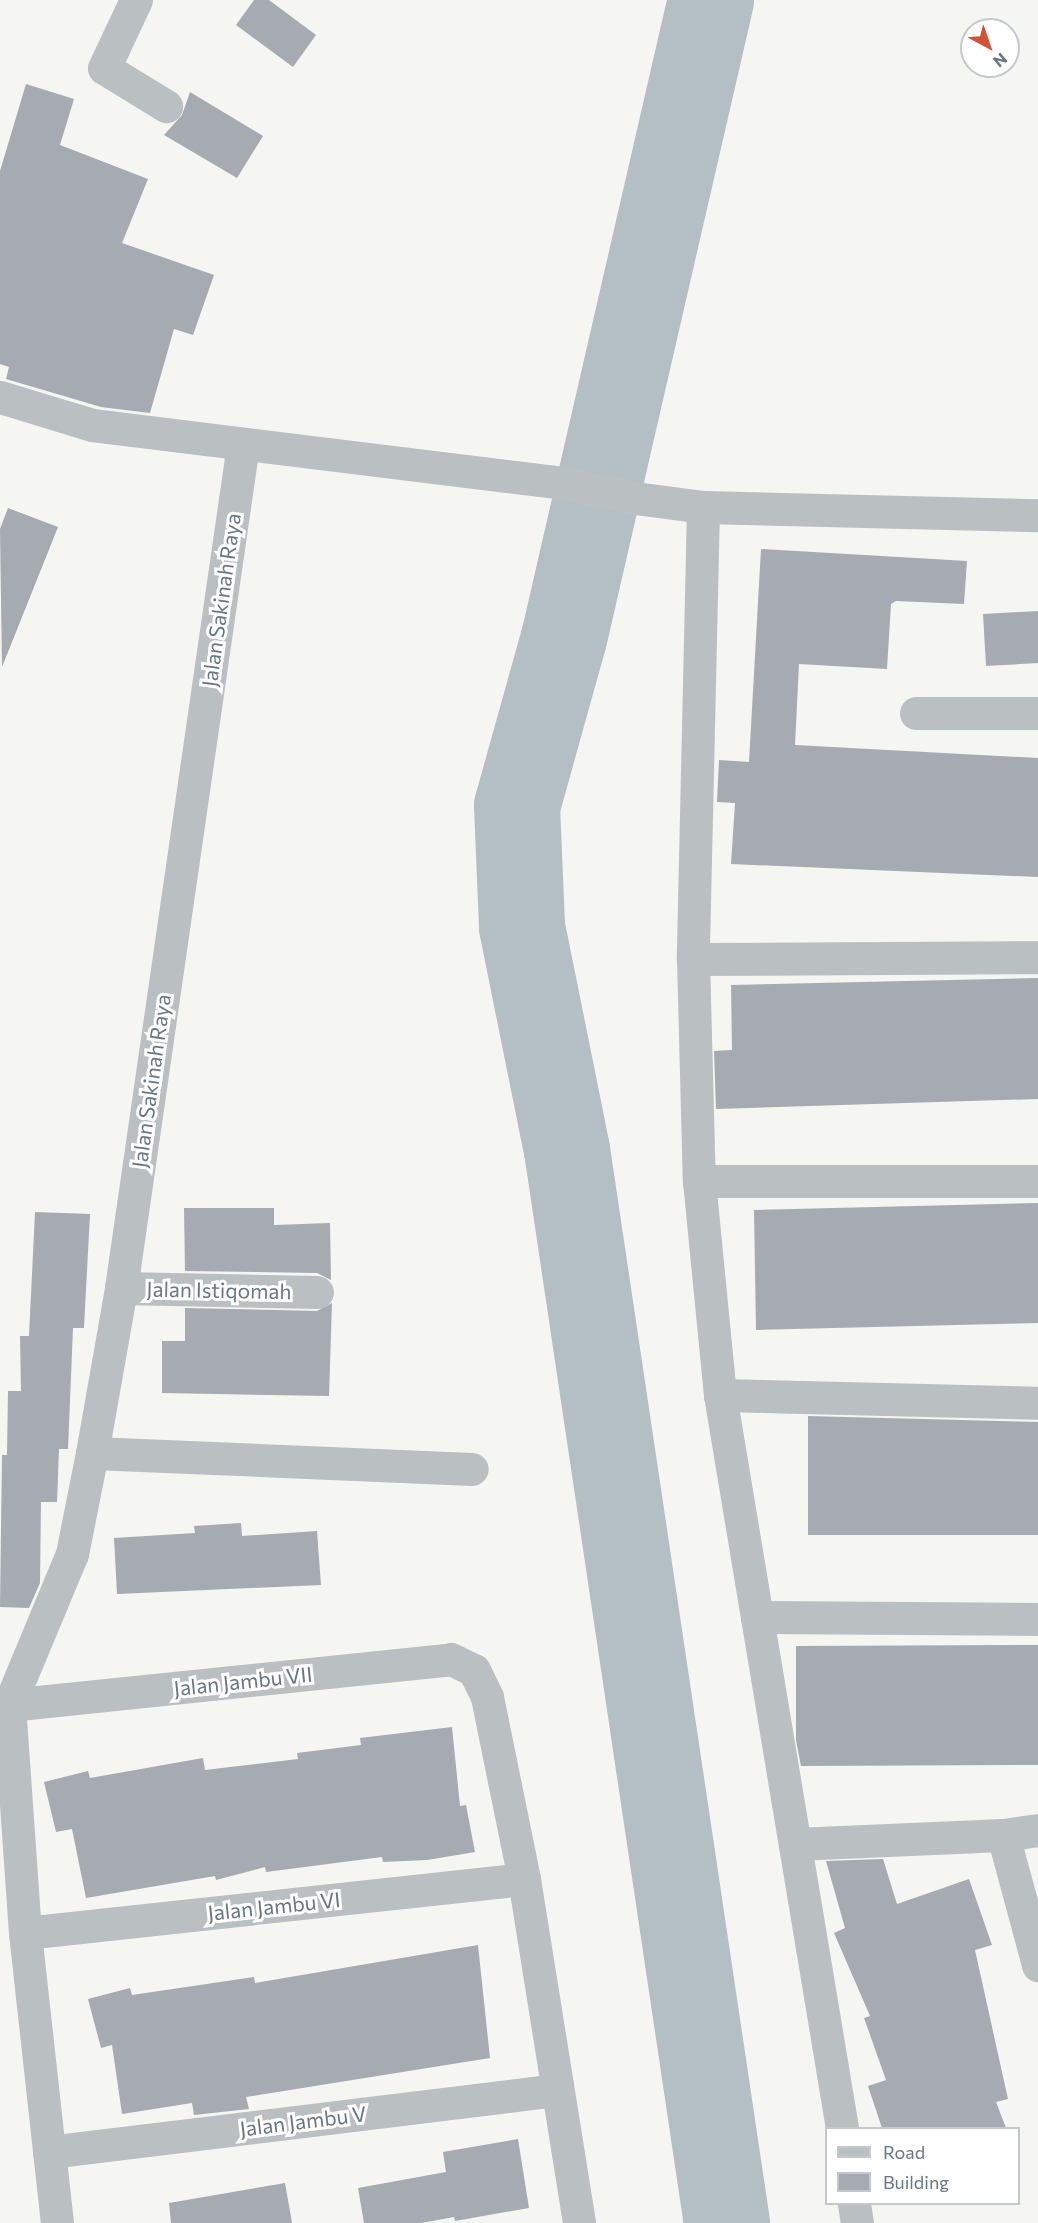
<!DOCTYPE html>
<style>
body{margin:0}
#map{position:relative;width:1038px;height:2223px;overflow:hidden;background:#f5f5f2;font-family:Commissioner,sans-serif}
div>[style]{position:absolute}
.river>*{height:86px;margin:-43px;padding:0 43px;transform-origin:43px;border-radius:43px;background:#b3bfc2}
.building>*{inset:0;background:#a5abb0}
.street>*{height:33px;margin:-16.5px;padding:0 16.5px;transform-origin:16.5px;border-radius:16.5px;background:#babfc2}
span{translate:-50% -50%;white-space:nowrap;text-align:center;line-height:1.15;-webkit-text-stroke:6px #fff;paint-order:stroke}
.street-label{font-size:21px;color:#677680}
.legend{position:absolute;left:825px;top:2127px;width:195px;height:78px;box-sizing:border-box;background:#fff;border:2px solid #c2c8cc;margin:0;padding:8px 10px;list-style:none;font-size:18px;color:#677680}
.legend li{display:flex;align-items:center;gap:12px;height:30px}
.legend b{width:30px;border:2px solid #c2c8cc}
.north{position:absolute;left:960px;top:18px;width:60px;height:60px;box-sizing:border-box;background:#fff;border:2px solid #c2c8cc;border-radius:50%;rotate:140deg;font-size:16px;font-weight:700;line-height:24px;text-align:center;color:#677680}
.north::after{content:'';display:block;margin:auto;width:21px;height:27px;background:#d05437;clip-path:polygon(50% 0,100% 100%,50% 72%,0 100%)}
</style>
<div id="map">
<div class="river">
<i style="left:711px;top:0;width:655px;rotate:102.97deg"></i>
<i style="left:564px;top:638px;width:174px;rotate:105.6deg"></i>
<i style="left:517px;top:806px;width:121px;rotate:87.6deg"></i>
<i style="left:522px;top:927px;width:227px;rotate:78.6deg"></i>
<i style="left:567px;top:1150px;width:1085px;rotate:81.52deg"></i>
</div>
<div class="building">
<i style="clip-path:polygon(254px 0,269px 0,316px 35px,293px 67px,236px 25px)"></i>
<i style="clip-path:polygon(26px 84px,74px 99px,60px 145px,148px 179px,122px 243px,214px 275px,193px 335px,174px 329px,150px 413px,101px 407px,6px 379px,9px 367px,0 364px,0 171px)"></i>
<i style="clip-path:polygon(190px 92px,263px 136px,237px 178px,164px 135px,182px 115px)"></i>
<i style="clip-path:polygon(8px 508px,58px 527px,2px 667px,0 529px)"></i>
<i style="clip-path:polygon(761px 549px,967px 561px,964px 604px,896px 601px,891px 604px,887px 669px,799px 664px,795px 745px,1038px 758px,1038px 877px,731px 864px,735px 803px,717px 802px,719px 760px,749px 762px)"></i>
<i style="clip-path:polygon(1038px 611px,1038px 663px,986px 666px,983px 614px)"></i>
<i style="clip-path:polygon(1038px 978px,1038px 1099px,716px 1109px,714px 1051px,732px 1050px,731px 985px)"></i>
<i style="clip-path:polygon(1038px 1203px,1038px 1323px,756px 1330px,754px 1210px)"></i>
<i style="clip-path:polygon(184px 1208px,274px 1208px,274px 1225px,330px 1223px,331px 1280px,317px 1273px,185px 1271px)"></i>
<i style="clip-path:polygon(35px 1212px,90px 1214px,84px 1328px,73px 1328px,68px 1449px,59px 1449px,57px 1502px,41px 1502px,40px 1583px,29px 1608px,0 1607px,2px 1455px,7px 1455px,8px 1391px,21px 1391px,20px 1336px,29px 1336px)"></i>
<i style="clip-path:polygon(332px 1303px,329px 1396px,162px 1393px,162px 1341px,185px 1341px,185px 1308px,317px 1311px)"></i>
<i style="clip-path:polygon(808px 1416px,1038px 1422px,1038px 1535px,808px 1535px)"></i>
<i style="clip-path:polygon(241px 1523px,242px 1536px,317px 1531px,321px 1585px,117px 1594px,114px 1538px,195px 1533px,194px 1526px)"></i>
<i style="clip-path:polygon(1038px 1645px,1038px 1765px,801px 1766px,796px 1740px,796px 1646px)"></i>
<i style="clip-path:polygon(452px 1727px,460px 1806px,466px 1805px,475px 1852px,427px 1860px,383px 1862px,382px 1857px,266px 1872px,265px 1867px,216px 1880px,215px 1876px,86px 1898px,72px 1829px,56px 1832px,44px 1782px,88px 1771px,90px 1778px,203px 1758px,205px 1770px,298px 1759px,297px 1753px,361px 1745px,360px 1738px)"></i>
<i style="clip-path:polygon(883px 1859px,897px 1904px,969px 1879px,992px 1945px,975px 1950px,1008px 2099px,996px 2102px,1006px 2128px,882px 2128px,868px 2086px,886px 2080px,864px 2018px,870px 2016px,834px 1933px,845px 1928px,826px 1861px)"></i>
<i style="clip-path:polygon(478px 1945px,490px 2058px,246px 2097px,249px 2109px,194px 2115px,192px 2103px,122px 2114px,112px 2045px,101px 2048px,88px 1999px,130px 1988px,132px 1995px,254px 1977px,255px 1983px)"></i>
<i style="clip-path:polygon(518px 2139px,529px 2208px,455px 2221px,454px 2217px,421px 2223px,364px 2223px,358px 2188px,446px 2172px,443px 2152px)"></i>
<i style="clip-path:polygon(285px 2183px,292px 2223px,171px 2223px,169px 2203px)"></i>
</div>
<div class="street">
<i style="left:136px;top:0;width:75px;rotate:115.2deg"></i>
<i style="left:104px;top:68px;width:73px;rotate:31.5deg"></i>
<i style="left:0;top:397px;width:96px;rotate:16.9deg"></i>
<i style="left:92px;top:425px;width:475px;rotate:7deg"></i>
<i style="left:563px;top:483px;width:74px;rotate:11.8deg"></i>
<i style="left:635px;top:498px;width:69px;rotate:7.5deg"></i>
<i style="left:703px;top:507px;width:335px;rotate:1.4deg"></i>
<i style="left:703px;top:507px;width:452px;rotate:91.3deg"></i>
<i style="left:693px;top:959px;width:222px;rotate:88.5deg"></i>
<i style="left:699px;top:1181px;width:215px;rotate:84.4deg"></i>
<i style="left:720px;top:1395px;width:743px;rotate:80.55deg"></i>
<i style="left:916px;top:713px;width:122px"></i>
<i style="left:693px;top:959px;width:345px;rotate:-0.3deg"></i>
<i style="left:699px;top:1181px;width:339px"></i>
<i style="left:121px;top:1288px;width:196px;rotate:1.2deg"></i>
<i style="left:720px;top:1395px;width:318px;rotate:1.4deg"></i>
<i style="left:92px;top:1453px;width:380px;rotate:2.4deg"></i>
<i style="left:757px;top:1617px;width:281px;rotate:0.4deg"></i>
<i style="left:9px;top:1705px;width:444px;rotate:-5.9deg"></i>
<i style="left:451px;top:1659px;width:25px;rotate:26deg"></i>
<i style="left:474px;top:1670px;width:30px;rotate:64deg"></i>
<i style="left:487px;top:1697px;width:186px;rotate:78.5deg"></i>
<i style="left:524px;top:1879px;width:348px;rotate:80.9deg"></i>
<i style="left:1003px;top:1835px;width:135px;rotate:74.9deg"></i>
<i style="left:795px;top:1844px;width:208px;rotate:-2.5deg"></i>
<i style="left:1003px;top:1835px;width:35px;rotate:-8deg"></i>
<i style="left:25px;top:1933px;width:502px;rotate:-6.18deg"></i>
<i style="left:49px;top:2152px;width:512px;rotate:-6.96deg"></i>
<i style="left:854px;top:2204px;width:19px;rotate:81deg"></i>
<i style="left:57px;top:2223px;width:292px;rotate:-96.3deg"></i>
<i style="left:25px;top:1933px;width:229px;rotate:-94deg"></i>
<i style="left:9px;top:1705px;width:164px;rotate:-67.4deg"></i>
<i style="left:72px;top:1554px;width:103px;rotate:-78.8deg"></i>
<i style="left:92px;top:1453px;width:168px;rotate:-80deg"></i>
<i style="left:121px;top:1288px;width:853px;rotate:-81.77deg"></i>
</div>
<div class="street-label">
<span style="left:221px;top:600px;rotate:-82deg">Jalan Sakinah Raya</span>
<span style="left:151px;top:1081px;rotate:-82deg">Jalan Sakinah Raya</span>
<span style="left:219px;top:1290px;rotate:1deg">Jalan Istiqomah</span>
<span style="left:243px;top:1681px;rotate:-6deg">Jalan Jambu VII</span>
<span style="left:274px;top:1906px;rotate:-6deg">Jalan Jambu VI</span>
<span style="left:303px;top:2121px;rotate:-7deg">Jalan Jambu V</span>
</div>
<ul class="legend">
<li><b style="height:8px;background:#babfc2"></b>Road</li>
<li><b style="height:16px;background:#a5abb0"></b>Building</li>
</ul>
<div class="north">N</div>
</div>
